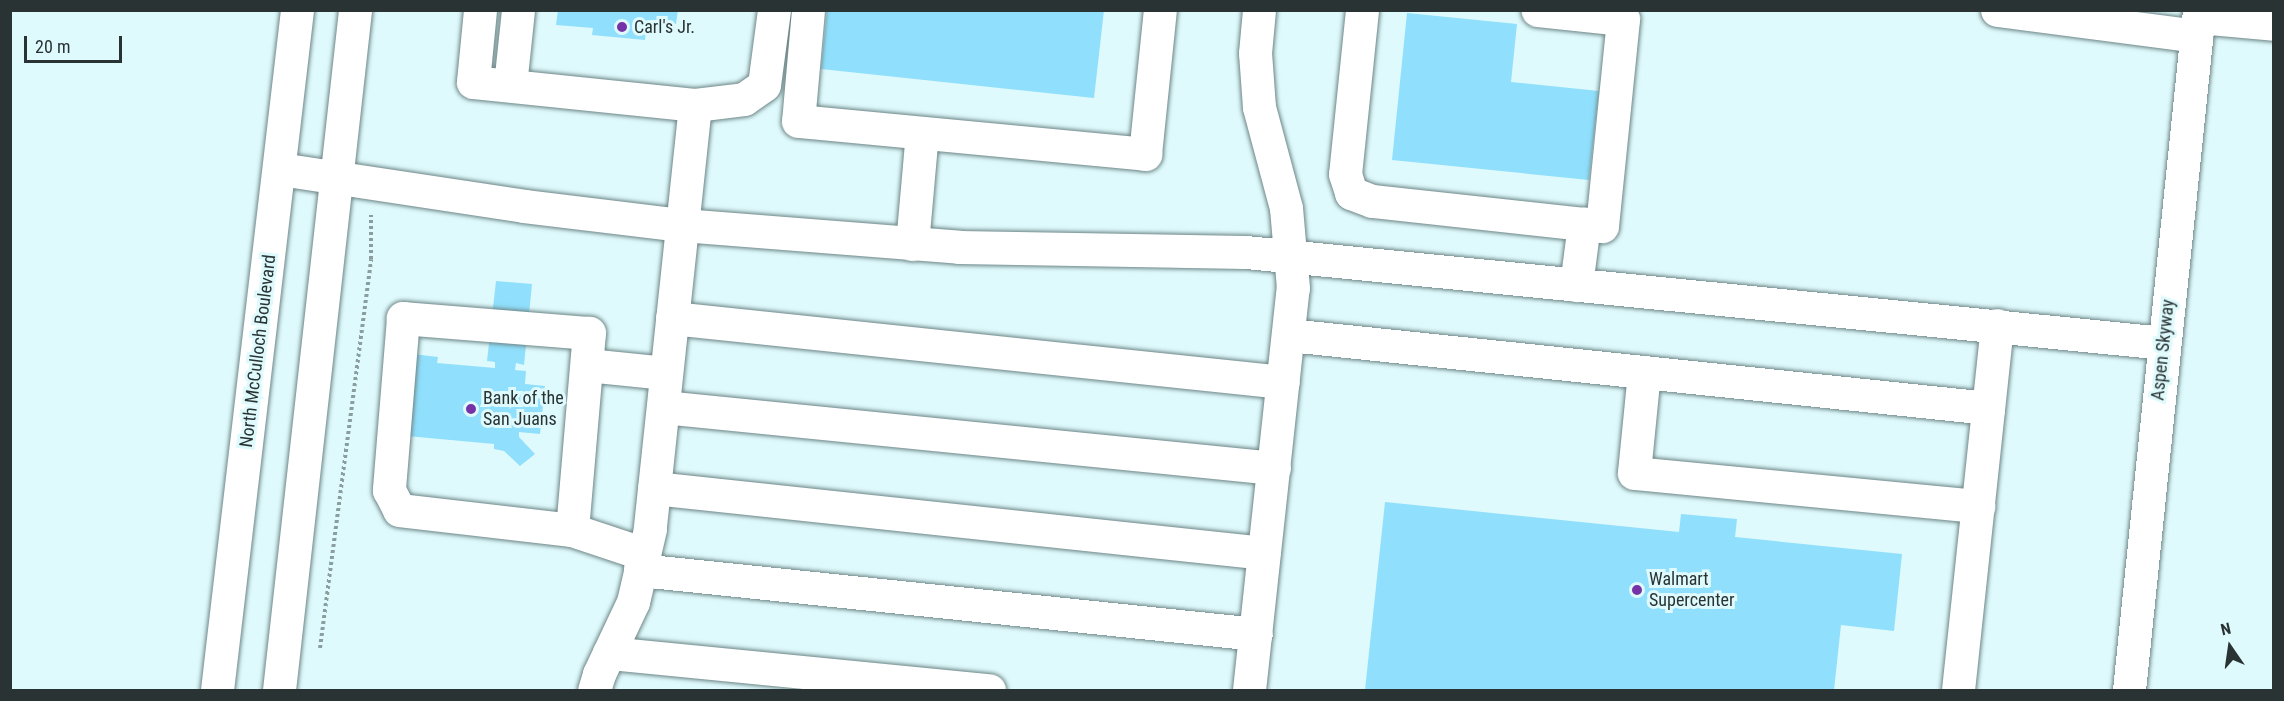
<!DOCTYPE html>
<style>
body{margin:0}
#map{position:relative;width:2284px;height:701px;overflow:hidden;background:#dffafc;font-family:"Roboto Condensed",sans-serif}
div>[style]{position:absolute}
.building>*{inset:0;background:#90dffc}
.path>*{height:4px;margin-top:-2px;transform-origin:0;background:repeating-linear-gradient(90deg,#8a9d9f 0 3px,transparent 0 6px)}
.roads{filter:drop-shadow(0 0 2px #6d8587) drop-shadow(0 0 2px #6d8587)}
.minor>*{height:33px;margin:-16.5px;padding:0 16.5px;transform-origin:16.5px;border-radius:16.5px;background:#fff}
.dots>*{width:16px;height:16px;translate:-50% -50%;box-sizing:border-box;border:3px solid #dffafc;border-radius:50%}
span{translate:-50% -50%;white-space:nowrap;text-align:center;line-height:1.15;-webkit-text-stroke:6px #dffafc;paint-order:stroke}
.poi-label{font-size:18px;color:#293334}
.left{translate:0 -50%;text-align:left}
.street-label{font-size:18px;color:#293334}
.frame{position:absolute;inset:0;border:12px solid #293334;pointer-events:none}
.north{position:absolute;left:2200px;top:617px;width:60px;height:60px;-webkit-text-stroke:4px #dffafc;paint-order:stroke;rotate:347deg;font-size:16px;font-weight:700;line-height:24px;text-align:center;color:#293334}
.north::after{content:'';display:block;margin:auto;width:21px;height:27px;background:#293334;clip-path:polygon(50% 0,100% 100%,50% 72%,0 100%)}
.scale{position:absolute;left:24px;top:36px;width:98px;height:27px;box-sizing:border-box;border:3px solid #293334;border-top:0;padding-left:8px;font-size:18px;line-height:21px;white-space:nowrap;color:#293334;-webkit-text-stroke:4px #dffafc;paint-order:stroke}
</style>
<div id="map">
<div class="building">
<i style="clip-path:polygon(558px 10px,678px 10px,676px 24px,669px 23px,669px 32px,646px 30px,645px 40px,592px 35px,593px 28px,556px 25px)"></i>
<i style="clip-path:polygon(827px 10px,1104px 10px,1094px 98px,821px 69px)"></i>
<i style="clip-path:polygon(1407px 13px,1517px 24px,1511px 82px,1599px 91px,1589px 180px,1392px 160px)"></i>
<i style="clip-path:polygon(496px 281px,532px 284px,524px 365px,516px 363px,515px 370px,526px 371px,525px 384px,545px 386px,540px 434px,519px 432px,519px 437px,535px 454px,520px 466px,504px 451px,494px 449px,494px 444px,396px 435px,404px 353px,438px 357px,437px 363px,495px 368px,495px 362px,487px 361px)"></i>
<i style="clip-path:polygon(1385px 502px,1679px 532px,1681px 514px,1737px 519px,1735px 537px,1902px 554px,1894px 631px,1841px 625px,1834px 690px,1365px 690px)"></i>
</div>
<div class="path">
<i style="left:320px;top:648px;width:392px;rotate:-82.5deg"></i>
<i style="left:371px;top:259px;width:44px;rotate:-90deg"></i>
</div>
<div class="roads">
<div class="minor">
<i style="left:480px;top:10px;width:72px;rotate:95.6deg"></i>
<i style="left:473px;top:82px;width:223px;rotate:5.9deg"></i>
<i style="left:695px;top:105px;width:426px;rotate:96.1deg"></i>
<i style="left:650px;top:529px;width:75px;rotate:103.1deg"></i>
<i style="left:633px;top:602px;width:80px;rotate:115.3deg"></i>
<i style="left:599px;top:674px;width:17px;rotate:107deg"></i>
<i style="left:808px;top:10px;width:111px;rotate:95.1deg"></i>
<i style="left:798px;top:121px;width:349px;rotate:5.4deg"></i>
<i style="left:1145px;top:154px;width:145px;rotate:-84.1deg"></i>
<i style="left:1362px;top:10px;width:165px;rotate:95.9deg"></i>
<i style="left:1345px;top:174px;width:20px;rotate:72deg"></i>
<i style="left:1351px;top:193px;width:22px;rotate:21deg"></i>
<i style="left:1372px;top:201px;width:231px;rotate:6.2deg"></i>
<i style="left:1602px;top:226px;width:208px;rotate:-84.2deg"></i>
<i style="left:1623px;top:19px;width:86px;rotate:-174deg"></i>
<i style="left:1997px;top:10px;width:201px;rotate:7.4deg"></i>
<i style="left:2199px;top:17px;width:75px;rotate:5.3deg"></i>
<i style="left:510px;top:85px;width:75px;rotate:-83.9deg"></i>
<i style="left:695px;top:105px;width:49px;rotate:-7deg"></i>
<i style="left:744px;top:99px;width:24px;rotate:-35deg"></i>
<i style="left:764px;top:85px;width:76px;rotate:-82.4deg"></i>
<i style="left:280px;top:169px;width:247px;rotate:8.6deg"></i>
<i style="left:524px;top:206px;width:159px;rotate:6.9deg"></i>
<i style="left:682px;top:225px;width:278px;rotate:4.5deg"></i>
<i style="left:959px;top:247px;width:287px;rotate:1deg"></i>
<i style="left:1246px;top:252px;width:922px;rotate:5.66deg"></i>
<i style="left:912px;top:244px;width:111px;rotate:-84.9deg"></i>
<i style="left:1576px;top:285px;width:62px;rotate:-82.5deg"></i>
<i style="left:672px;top:318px;width:614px;rotate:5.98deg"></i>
<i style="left:1289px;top:335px;width:703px;rotate:5.96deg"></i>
<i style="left:587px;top:365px;width:79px;rotate:5.8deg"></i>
<i style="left:1644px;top:372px;width:101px;rotate:95.7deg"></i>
<i style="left:1634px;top:473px;width:346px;rotate:5.5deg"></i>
<i style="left:663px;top:407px;width:614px;rotate:5.7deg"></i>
<i style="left:654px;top:488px;width:613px;rotate:6.08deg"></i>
<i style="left:572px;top:530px;width:198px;rotate:-85.1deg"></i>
<i style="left:589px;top:333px;width:187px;rotate:-175.4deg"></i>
<i style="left:403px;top:318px;width:173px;rotate:94.7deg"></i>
<i style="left:389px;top:490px;width:22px;rotate:63deg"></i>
<i style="left:399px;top:510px;width:174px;rotate:6.6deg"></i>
<i style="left:572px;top:530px;width:76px;rotate:18.4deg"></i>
<i style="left:640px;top:570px;width:619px;rotate:5.93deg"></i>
<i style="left:609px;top:653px;width:382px;rotate:5.6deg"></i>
<i style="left:217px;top:690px;width:685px;rotate:-83.29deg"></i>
<i style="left:279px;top:690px;width:684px;rotate:-83.62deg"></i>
<i style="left:1249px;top:690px;width:404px;rotate:-83.8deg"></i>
<i style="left:1293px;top:288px;width:80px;rotate:-95deg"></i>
<i style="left:1286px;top:208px;width:105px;rotate:-105deg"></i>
<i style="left:1259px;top:107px;width:54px;rotate:-94.2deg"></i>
<i style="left:1255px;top:53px;width:43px;rotate:-84.7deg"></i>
<i style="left:1958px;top:690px;width:367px;rotate:-83.9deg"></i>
<i style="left:2129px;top:690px;width:684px;rotate:-84.12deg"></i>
</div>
</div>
<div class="dots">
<i style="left:622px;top:27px;background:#7533a7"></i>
<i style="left:471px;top:409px;background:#7533a7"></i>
<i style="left:1637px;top:590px;background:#7533a7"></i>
</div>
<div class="poi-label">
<span class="left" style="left:634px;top:27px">Carl's Jr.</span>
<span class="left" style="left:483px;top:409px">Bank of the<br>San Juans</span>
<span class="left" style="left:1649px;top:590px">Walmart<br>Supercenter</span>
</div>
<div class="street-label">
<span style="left:2163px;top:350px;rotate:-84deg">Aspen Skyway</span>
<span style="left:258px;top:351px;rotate:-83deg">North McCulloch Boulevard</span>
</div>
<div class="frame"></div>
<div class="north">N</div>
<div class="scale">20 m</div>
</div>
